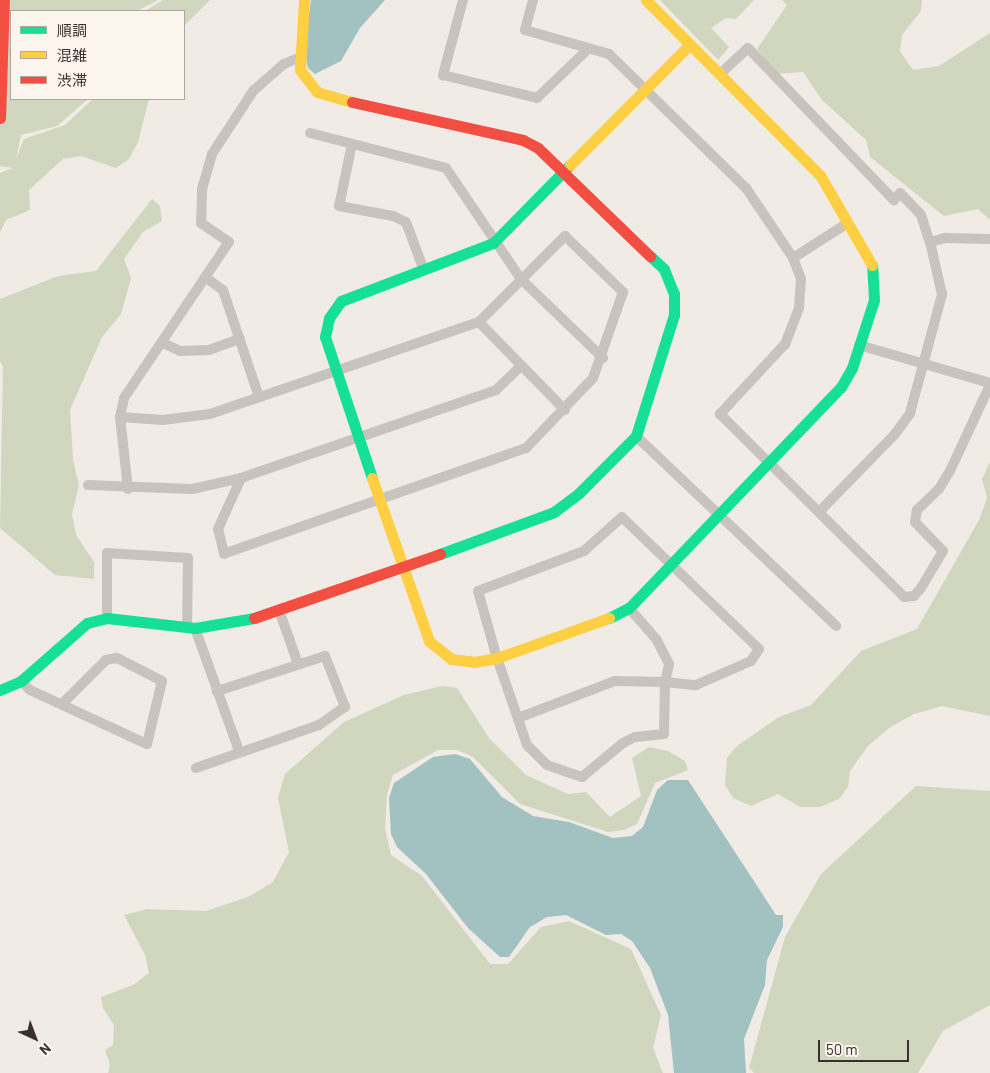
<!DOCTYPE html>
<meta charset="utf-8">
<style>
body{margin:0}
#map{position:relative;width:990px;height:1073px;overflow:hidden;background:#f0ebe5;font-family:Barlow,"Noto Sans JP",sans-serif}
div>[style]{position:absolute}
.green>*{inset:0;background:#d1d6bf}
.water>*{inset:0;background:#a1c2c1}
.street>*{height:10px;margin:-5px;padding:0 5px;transform-origin:5px;border-radius:5px;background:#c9c3be}
.fast>*{height:11px;margin:-5.5px;padding:0 5.5px;transform-origin:5.5px;border-radius:5.5px;background:#16e098}
.slow>*{height:11px;margin:-5.5px;padding:0 5.5px;transform-origin:5.5px;border-radius:5.5px;background:#ffcf43}
.jam>*{height:11px;margin:-5.5px;padding:0 5.5px;transform-origin:5.5px;border-radius:5.5px;background:#f24e42}
span{translate:-50% -50%;white-space:nowrap;text-align:center;line-height:1.15;-webkit-text-stroke:4px #fbf5ee;paint-order:stroke}
.legend{position:absolute;left:10px;top:10px;width:175px;height:90px;box-sizing:border-box;background:#fbf5ee;border:1px solid #aea6a0;margin:0;padding:6px 9px;list-style:none;font-size:15px;color:#3b302b}
.legend li{display:flex;align-items:center;gap:10px;height:25px}
.legend b{width:25px;border:1px solid #aea6a0}
.north{position:absolute;left:10px;top:1013px;width:50px;height:50px;-webkit-text-stroke:4px #fbf5ee;paint-order:stroke;rotate:137deg;font-size:14px;font-weight:700;line-height:20px;text-align:center;color:#3b302b}
.north::after{content:'';display:block;margin:auto;width:18px;height:22px;background:#3b302b;clip-path:polygon(50% 0,100% 100%,50% 72%,0 100%)}
.scale{position:absolute;left:818px;top:1040px;width:91px;height:22px;box-sizing:border-box;border:2px solid #3b302b;border-top:0;padding-left:6px;font-size:15px;line-height:18px;white-space:nowrap;color:#3b302b;-webkit-text-stroke:4px #fbf5ee;paint-order:stroke}
</style>
<div id="map">
<div class="green">
<i style="clip-path:polygon(0 0,158px 0,137px 11px,11px 11px,11px 99px,88px 99px,57px 126px,21px 135px,16px 159px,24px 139px,65px 125px,93px 99px,149px 99px,138px 142px,129px 159px,116px 168px,81px 156px,63px 159px,29px 190px,30px 210px,6px 220px,0 233px,0 173px,13px 168px,0 166px)"></i>
<i style="clip-path:polygon(163px 0,210px 0,184px 26px,184px 11px,145px 11px)"></i>
<i style="clip-path:polygon(660px 0,754px 0,736px 19px,726px 18px,711px 28px,729px 47px,718px 60px)"></i>
<i style="clip-path:polygon(782px 0,922px 0,921px 11px,902px 35px,900px 51px,913px 70px,939px 66px,990px 33px,990px 220px,978px 209px,944px 216px,870px 157px,866px 140px,822px 100px,803px 72px,776px 74px,757px 49px,787px 5px)"></i>
<i style="clip-path:polygon(152px 199px,160px 206px,162px 221px,143px 232px,124px 259px,131px 278px,121px 314px,102px 337px,70px 410px,73px 460px,79px 485px,72px 514px,76px 535px,94px 562px,94px 579px,55px 575px,0 528px,3px 367px,0 361px,0 299px,58px 276px,96px 271px)"></i>
<i style="clip-path:polygon(990px 462px,990px 716px,942px 706px,914px 714px,889px 728px,868px 746px,850px 771px,848px 787px,839px 799px,820px 807px,800px 807px,778px 794px,751px 806px,733px 798px,725px 785px,727px 758px,737px 746px,779px 717px,811px 705px,861px 651px,917px 629px,979px 520px,987px 498px,982px 479px)"></i>
<i style="clip-path:polygon(442px 686px,457px 688px,489px 738px,526px 775px,568px 794px,586px 792px,610px 817px,641px 796px,632px 758px,649px 747px,668px 751px,685px 761px,688px 770px,655px 783px,637px 824px,624px 830px,608px 832px,520px 804px,473px 757px,457px 750px,438px 750px,393px 775px,387px 794px,385px 828px,391px 855px,422px 876px,490px 964px,508px 964px,541px 927px,569px 921px,631px 949px,661px 1015px,653px 1048px,663px 1073px,108px 1073px,110px 1064px,105px 1050px,113px 1045px,114px 1025px,103px 1008px,101px 997px,133px 985px,149px 973px,145px 955px,124px 915px,147px 909px,206px 911px,248px 897px,273px 882px,289px 852px,278px 798px,285px 774px,344px 722px,404px 695px)"></i>
<i style="clip-path:polygon(916px 786px,990px 791px,990px 1005px,943px 1031px,918px 1073px,754px 1073px,749px 1068px,785px 937px,821px 874px)"></i>
</div>
<div class="water">
<i style="clip-path:polygon(311px 0,385px 0,360px 28px,341px 61px,315px 74px,308px 68px,304px 51px)"></i>
<i style="clip-path:polygon(455px 754px,470px 759px,502px 797px,533px 816px,569px 822px,613px 838px,632px 836px,643px 827px,657px 790px,668px 780px,688px 780px,776px 915px,783px 915px,783px 927px,767px 960px,765px 985px,744px 1039px,746px 1073px,674px 1073px,668px 1015px,650px 968px,632px 941px,621px 934px,606px 935px,566px 915px,547px 917px,530px 927px,509px 957px,500px 957px,468px 928px,426px 874px,397px 847px,391px 834px,389px 798px,394px 783px,433px 757px)"></i>
</div>
<div class="street">
<i style="left:463px;top:0;width:78px;rotate:104.9deg"></i>
<i style="left:443px;top:75px;width:97px;rotate:13.7deg"></i>
<i style="left:537px;top:98px;width:69px;rotate:-43.8deg"></i>
<i style="left:533px;top:0;width:31px;rotate:105deg"></i>
<i style="left:525px;top:30px;width:87px;rotate:15.9deg"></i>
<i style="left:609px;top:54px;width:192px;rotate:44.4deg"></i>
<i style="left:746px;top:188px;width:84px;rotate:56.1deg"></i>
<i style="left:793px;top:258px;width:22px;rotate:69deg"></i>
<i style="left:801px;top:279px;width:29px;rotate:94deg"></i>
<i style="left:799px;top:308px;width:39px;rotate:111deg"></i>
<i style="left:785px;top:344px;width:96px;rotate:132.9deg"></i>
<i style="left:720px;top:414px;width:260px;rotate:44.8deg"></i>
<i style="left:904px;top:597px;width:10px;rotate:-6deg"></i>
<i style="left:914px;top:596px;width:11px;rotate:-49deg"></i>
<i style="left:921px;top:588px;width:43px;rotate:-59.3deg"></i>
<i style="left:943px;top:551px;width:40px;rotate:-134deg"></i>
<i style="left:915px;top:522px;width:12px;rotate:-81deg"></i>
<i style="left:917px;top:510px;width:30px;rotate:-44deg"></i>
<i style="left:939px;top:489px;width:21px;rotate:-59deg"></i>
<i style="left:950px;top:471px;width:95px;rotate:-65.1deg"></i>
<i style="left:720px;top:74px;width:38px;rotate:-43deg"></i>
<i style="left:748px;top:48px;width:211px;rotate:46.2deg"></i>
<i style="left:894px;top:200px;width:9px;rotate:-49deg"></i>
<i style="left:900px;top:193px;width:30px;rotate:46deg"></i>
<i style="left:921px;top:215px;width:28px;rotate:72deg"></i>
<i style="left:310px;top:133px;width:140px;rotate:14.4deg"></i>
<i style="left:446px;top:168px;width:134px;rotate:56deg"></i>
<i style="left:521px;top:279px;width:114px;rotate:43.9deg"></i>
<i style="left:352px;top:144px;width:63px;rotate:101.8deg"></i>
<i style="left:339px;top:206px;width:55px;rotate:10.5deg"></i>
<i style="left:393px;top:216px;width:14px;rotate:25deg"></i>
<i style="left:406px;top:222px;width:49px;rotate:69.7deg"></i>
<i style="left:793px;top:258px;width:65px;rotate:-32.5deg"></i>
<i style="left:205px;top:277px;width:22px;rotate:36deg"></i>
<i style="left:223px;top:290px;width:113px;rotate:71.4deg"></i>
<i style="left:479px;top:322px;width:123px;rotate:45.7deg"></i>
<i style="left:163px;top:343px;width:19px;rotate:25deg"></i>
<i style="left:180px;top:351px;width:29px;rotate:-2deg"></i>
<i style="left:209px;top:350px;width:33px;rotate:-20deg"></i>
<i style="left:859px;top:345px;width:136px;rotate:16.2deg"></i>
<i style="left:120px;top:417px;width:43px;rotate:4deg"></i>
<i style="left:163px;top:420px;width:47px;rotate:-7.3deg"></i>
<i style="left:210px;top:414px;width:284px;rotate:-18.9deg"></i>
<i style="left:479px;top:322px;width:122px;rotate:-45deg"></i>
<i style="left:565px;top:236px;width:81px;rotate:44deg"></i>
<i style="left:623px;top:292px;width:91px;rotate:109.2deg"></i>
<i style="left:593px;top:378px;width:97px;rotate:133.7deg"></i>
<i style="left:526px;top:448px;width:320px;rotate:160.7deg"></i>
<i style="left:224px;top:554px;width:26px;rotate:-103deg"></i>
<i style="left:218px;top:529px;width:56px;rotate:-65.7deg"></i>
<i style="left:636px;top:436px;width:276px;rotate:43.5deg"></i>
<i style="left:88px;top:485px;width:104px;rotate:2.2deg"></i>
<i style="left:192px;top:489px;width:50px;rotate:-12.7deg"></i>
<i style="left:241px;top:478px;width:270px;rotate:-19deg"></i>
<i style="left:496px;top:390px;width:35px;rotate:-44deg"></i>
<i style="left:128px;top:489px;width:72px;rotate:-96.3deg"></i>
<i style="left:120px;top:417px;width:19px;rotate:-78deg"></i>
<i style="left:124px;top:398px;width:188px;rotate:-56.1deg"></i>
<i style="left:229px;top:242px;width:34px;rotate:-146deg"></i>
<i style="left:201px;top:223px;width:34px;rotate:-88deg"></i>
<i style="left:202px;top:189px;width:36px;rotate:-74deg"></i>
<i style="left:212px;top:154px;width:75px;rotate:-56.9deg"></i>
<i style="left:253px;top:91px;width:41px;rotate:-41.1deg"></i>
<i style="left:284px;top:64px;width:15px;rotate:-23deg"></i>
<i style="left:819px;top:512px;width:109px;rotate:-45.7deg"></i>
<i style="left:895px;top:434px;width:26px;rotate:-54deg"></i>
<i style="left:910px;top:413px;width:123px;rotate:-74.9deg"></i>
<i style="left:942px;top:294px;width:53px;rotate:-103deg"></i>
<i style="left:930px;top:242px;width:16px;rotate:-15deg"></i>
<i style="left:945px;top:238px;width:45px;rotate:1.3deg"></i>
<i style="left:279px;top:610px;width:57px;rotate:70.6deg"></i>
<i style="left:107px;top:618px;width:65px;rotate:-90deg"></i>
<i style="left:107px;top:553px;width:81px;rotate:3.5deg"></i>
<i style="left:188px;top:558px;width:69px;rotate:90.8deg"></i>
<i style="left:195px;top:628px;width:131px;rotate:70.3deg"></i>
<i style="left:21px;top:681px;width:13px;rotate:45deg"></i>
<i style="left:30px;top:690px;width:129px;rotate:24.8deg"></i>
<i style="left:147px;top:744px;width:65px;rotate:-76.6deg"></i>
<i style="left:162px;top:681px;width:51px;rotate:-152.9deg"></i>
<i style="left:117px;top:658px;width:11px;rotate:170deg"></i>
<i style="left:106px;top:660px;width:61px;rotate:135deg"></i>
<i style="left:518px;top:718px;width:104px;rotate:-20.9deg"></i>
<i style="left:615px;top:681px;width:50px;rotate:1.1deg"></i>
<i style="left:665px;top:682px;width:31px;rotate:6deg"></i>
<i style="left:696px;top:685px;width:60px;rotate:-23.6deg"></i>
<i style="left:751px;top:661px;width:14px;rotate:-56deg"></i>
<i style="left:759px;top:649px;width:190px;rotate:-136.1deg"></i>
<i style="left:622px;top:517px;width:51px;rotate:138.2deg"></i>
<i style="left:584px;top:551px;width:113px;rotate:159.3deg"></i>
<i style="left:478px;top:591px;width:70px;rotate:74.2deg"></i>
<i style="left:497px;top:658px;width:92px;rotate:71deg"></i>
<i style="left:527px;top:745px;width:28px;rotate:45deg"></i>
<i style="left:547px;top:765px;width:37px;rotate:19deg"></i>
<i style="left:582px;top:777px;width:53px;rotate:-39.7deg"></i>
<i style="left:623px;top:743px;width:13px;rotate:-27deg"></i>
<i style="left:635px;top:737px;width:29px;rotate:-6deg"></i>
<i style="left:664px;top:734px;width:52px;rotate:-88.9deg"></i>
<i style="left:665px;top:682px;width:18px;rotate:-77deg"></i>
<i style="left:669px;top:664px;width:27px;rotate:-117deg"></i>
<i style="left:657px;top:640px;width:43px;rotate:-131.2deg"></i>
<i style="left:196px;top:768px;width:130px;rotate:-19.3deg"></i>
<i style="left:319px;top:725px;width:32px;rotate:-35deg"></i>
<i style="left:345px;top:707px;width:55px;rotate:-111.4deg"></i>
<i style="left:325px;top:656px;width:114px;rotate:162deg"></i>
</div>
<div class="fast">
<i style="left:372px;top:478px;width:149px;rotate:-108.4deg"></i>
<i style="left:325px;top:337px;width:19px;rotate:-78deg"></i>
<i style="left:329px;top:318px;width:21px;rotate:-55deg"></i>
<i style="left:341px;top:301px;width:163px;rotate:-20.9deg"></i>
<i style="left:493px;top:243px;width:110px;rotate:-45.4deg"></i>
<i style="left:440px;top:554px;width:121px;rotate:-20.2deg"></i>
<i style="left:554px;top:512px;width:31px;rotate:-37deg"></i>
<i style="left:579px;top:493px;width:81px;rotate:-45deg"></i>
<i style="left:636px;top:436px;width:127px;rotate:-72.6deg"></i>
<i style="left:674px;top:315px;width:21px;rotate:-90deg"></i>
<i style="left:674px;top:294px;width:27px;rotate:-112deg"></i>
<i style="left:664px;top:269px;width:19px;rotate:-137deg"></i>
<i style="left:609px;top:618px;width:22px;rotate:-27deg"></i>
<i style="left:629px;top:608px;width:306px;rotate:-46.2deg"></i>
<i style="left:841px;top:387px;width:22px;rotate:-60deg"></i>
<i style="left:852px;top:368px;width:71px;rotate:-72.1deg"></i>
<i style="left:874px;top:300px;width:35px;rotate:-93deg"></i>
<i style="left:0;top:690px;width:23px;rotate:-23deg"></i>
<i style="left:21px;top:681px;width:88px;rotate:-41.3deg"></i>
<i style="left:87px;top:623px;width:21px;rotate:-14deg"></i>
<i style="left:107px;top:618px;width:89px;rotate:6.5deg"></i>
<i style="left:195px;top:628px;width:60px;rotate:-9.6deg"></i>
</div>
<div class="slow">
<i style="left:304px;top:0;width:70px;rotate:93.3deg"></i>
<i style="left:300px;top:70px;width:28px;rotate:52deg"></i>
<i style="left:317px;top:92px;width:36px;rotate:16deg"></i>
<i style="left:646px;top:0;width:247px;rotate:45.2deg"></i>
<i style="left:820px;top:175px;width:104px;rotate:60deg"></i>
<i style="left:570px;top:165px;width:170px;rotate:-45.2deg"></i>
<i style="left:372px;top:478px;width:173px;rotate:70.7deg"></i>
<i style="left:429px;top:641px;width:28px;rotate:39deg"></i>
<i style="left:451px;top:659px;width:23px;rotate:7deg"></i>
<i style="left:474px;top:662px;width:23px;rotate:-10deg"></i>
<i style="left:497px;top:658px;width:119px;rotate:-19.7deg"></i>
</div>
<div class="jam">
<i style="left:352px;top:102px;width:175px;rotate:12.5deg"></i>
<i style="left:523px;top:140px;width:17px;rotate:28deg"></i>
<i style="left:538px;top:148px;width:156px;rotate:44deg"></i>
<i style="left:0;top:118px;width:118px;rotate:-88.1deg"></i>
<i style="left:254px;top:618px;width:197px;rotate:-19deg"></i>
</div>
<ul class="legend">
<li><b style="height:6px;background:#16e098"></b>順調</li>
<li><b style="height:6px;background:#ffcf43"></b>混雑</li>
<li><b style="height:6px;background:#f24e42"></b>渋滞</li>
</ul>
<div class="north">N</div>
<div class="scale">50 m</div>
</div>
